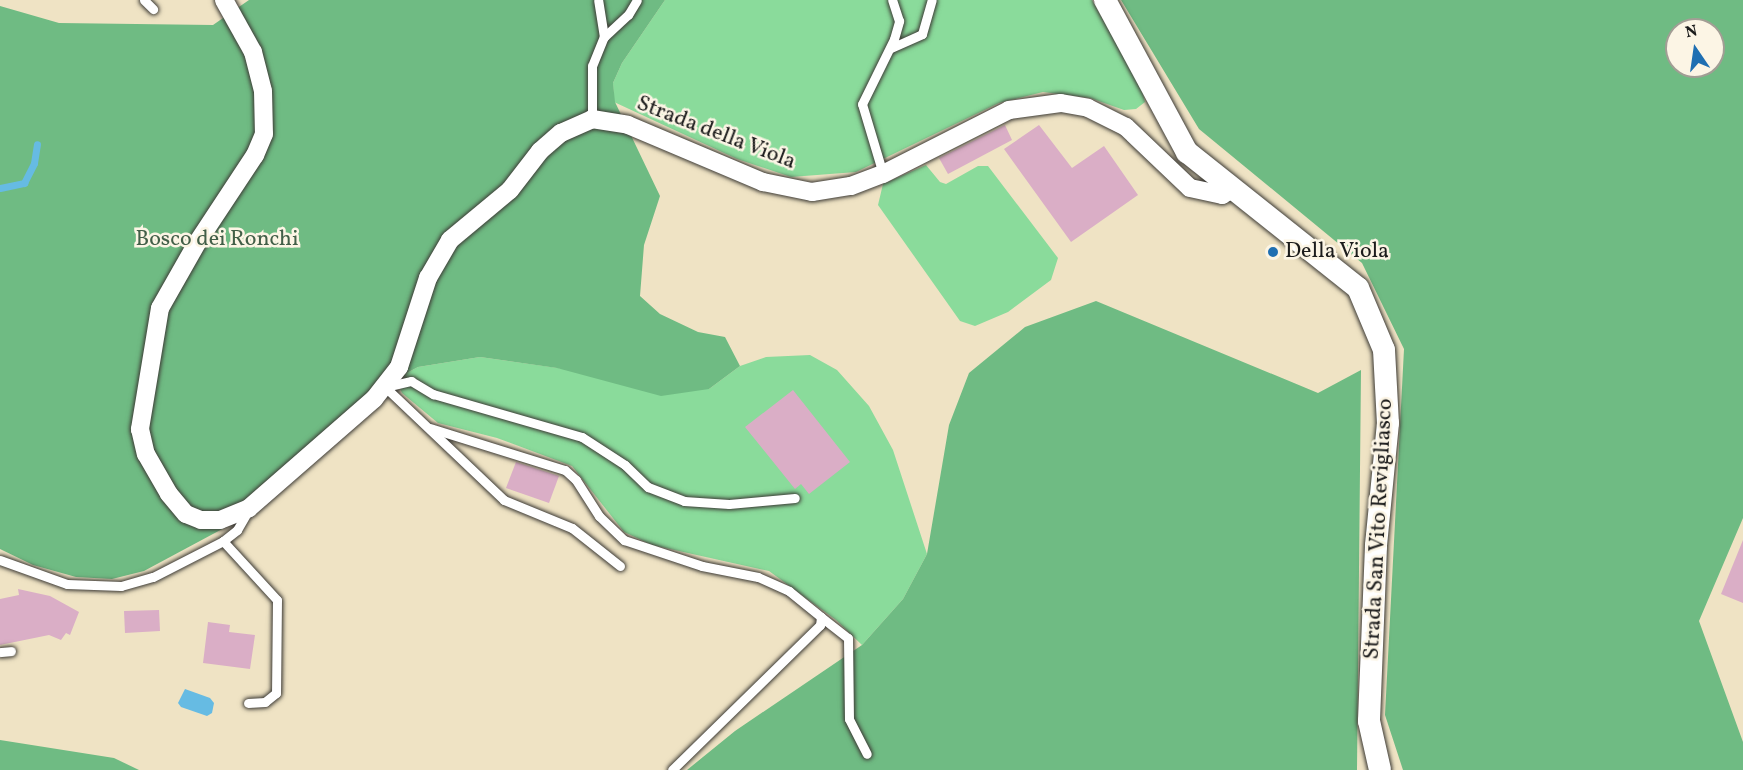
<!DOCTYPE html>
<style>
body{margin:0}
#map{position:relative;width:1743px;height:770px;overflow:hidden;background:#efe3c4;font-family:Vollkorn,serif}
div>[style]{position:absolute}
.green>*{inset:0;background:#8adb9b}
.forest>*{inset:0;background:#6fbb83}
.water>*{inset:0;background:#66bbe3}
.stream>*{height:7px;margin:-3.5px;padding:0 3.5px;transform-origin:3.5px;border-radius:3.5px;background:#66bbe3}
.building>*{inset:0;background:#daaec6}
.roads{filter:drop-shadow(0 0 2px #3c3a35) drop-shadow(0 0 2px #3c3a35)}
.service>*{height:9px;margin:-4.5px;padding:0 4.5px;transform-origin:4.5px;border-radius:4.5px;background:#fff}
.minor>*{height:18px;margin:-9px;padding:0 9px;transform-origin:9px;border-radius:9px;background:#fff}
.tertiary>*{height:22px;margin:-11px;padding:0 11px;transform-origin:11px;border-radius:11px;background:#fff}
.dots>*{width:16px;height:16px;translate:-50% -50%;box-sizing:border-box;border:3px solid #fcf5e5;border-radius:50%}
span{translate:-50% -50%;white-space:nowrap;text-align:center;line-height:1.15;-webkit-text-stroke:5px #fcf5e5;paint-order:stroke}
.street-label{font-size:22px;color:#1c1c1c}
.park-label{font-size:22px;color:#425f48}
.poi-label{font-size:22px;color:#1c1c1c}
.left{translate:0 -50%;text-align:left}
.north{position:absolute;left:1665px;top:18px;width:60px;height:60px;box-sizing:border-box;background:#fcf5e5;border:2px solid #a29e95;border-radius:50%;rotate:347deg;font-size:16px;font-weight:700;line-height:24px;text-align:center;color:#1c1c1c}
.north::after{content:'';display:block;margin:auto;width:21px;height:27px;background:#1f6fb2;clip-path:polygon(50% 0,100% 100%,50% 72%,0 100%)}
</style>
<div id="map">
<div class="green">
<i style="clip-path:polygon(665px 0,1092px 0,1142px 89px,1145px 102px,1136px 109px,1124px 110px,1090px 98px,1043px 92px,999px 103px,856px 172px,791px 177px,737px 159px,614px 102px,613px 83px,622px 63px)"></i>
<i style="clip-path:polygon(926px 165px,940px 182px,946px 184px,978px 166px,988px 166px,1058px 258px,1051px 280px,1008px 312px,975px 326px,960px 321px,878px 205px,883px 184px)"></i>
<i style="clip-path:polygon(810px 355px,837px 370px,869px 406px,893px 450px,927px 554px,903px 599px,862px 645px,836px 620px,769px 571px,652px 545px,624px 532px,572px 466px,497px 438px,438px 423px,402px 393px,398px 384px,405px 374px,418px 367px,480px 357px,709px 389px,740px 366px,766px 357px)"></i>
</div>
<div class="forest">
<i style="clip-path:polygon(249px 0,665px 0,622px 63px,613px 83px,615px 102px,660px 196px,644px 245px,640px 296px,660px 314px,698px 332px,725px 337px,740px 366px,709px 389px,661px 396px,557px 368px,480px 357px,418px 367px,386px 384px,257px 489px,226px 527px,144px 571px,112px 579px,76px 577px,33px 565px,0 549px,0 6px,59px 23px,213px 25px)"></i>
<i style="clip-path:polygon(evenodd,1121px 0,1743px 0,1743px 518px,1699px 621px,1743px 742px,1743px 770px,1403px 770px,1385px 715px,1404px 349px,1362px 263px,1199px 129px,1121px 0,1677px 30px,1713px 30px,1713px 66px,1677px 66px,1677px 30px)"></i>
<i style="clip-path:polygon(1096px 301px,1318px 393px,1361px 370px,1357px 770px,687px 770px,735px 731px,862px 645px,903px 599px,927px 554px,949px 425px,969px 373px,1025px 327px)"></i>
<i style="clip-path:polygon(0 740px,114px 758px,139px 770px,0 770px)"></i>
</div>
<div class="water">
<i style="clip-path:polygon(185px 689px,210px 698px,214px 703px,212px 713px,207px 716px,181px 707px,178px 703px)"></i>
</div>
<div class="stream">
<i style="left:0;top:188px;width:25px;rotate:-12deg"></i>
<i style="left:24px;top:183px;width:22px;rotate:-63deg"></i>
<i style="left:34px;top:163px;width:19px;rotate:-81deg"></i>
</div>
<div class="building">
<i style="clip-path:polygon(1005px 125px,1012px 140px,948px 174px,939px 158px)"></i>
<i style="clip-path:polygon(1039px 125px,1072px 168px,1104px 146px,1138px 195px,1071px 242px,1004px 149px)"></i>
<i style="clip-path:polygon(793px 390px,850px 462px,809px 494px,801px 484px,795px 489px,745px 427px)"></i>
<i style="clip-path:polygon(516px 462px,559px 476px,549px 503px,506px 488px)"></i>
<i style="clip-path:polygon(1743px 540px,1743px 603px,1721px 594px)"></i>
<i style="clip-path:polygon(18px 589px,50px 596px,79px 612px,70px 635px,66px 633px,61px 640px,49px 635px,0 645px,0 599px,19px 595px)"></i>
<i style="clip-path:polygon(159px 610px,160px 631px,125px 633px,124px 611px)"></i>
<i style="clip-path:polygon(208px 622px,230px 625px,229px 632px,255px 635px,250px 669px,203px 663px)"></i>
</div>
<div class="roads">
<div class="service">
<i style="left:144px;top:0;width:13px;rotate:45deg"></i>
<i style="left:604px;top:37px;width:33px;rotate:-43deg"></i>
<i style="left:628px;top:15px;width:17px;rotate:-59deg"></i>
<i style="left:891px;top:48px;width:34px;rotate:-24deg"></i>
<i style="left:922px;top:34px;width:35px;rotate:-74deg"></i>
<i style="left:592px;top:119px;width:53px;rotate:-90deg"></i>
<i style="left:592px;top:66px;width:31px;rotate:-68deg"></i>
<i style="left:604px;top:37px;width:37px;rotate:-99deg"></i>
<i style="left:883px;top:174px;width:73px;rotate:-106.7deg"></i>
<i style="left:862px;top:104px;width:72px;rotate:-63.8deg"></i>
<i style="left:894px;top:39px;width:19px;rotate:-74deg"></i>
<i style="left:899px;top:21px;width:22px;rotate:-108deg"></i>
<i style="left:430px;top:428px;width:141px;rotate:17.3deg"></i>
<i style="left:565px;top:470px;width:15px;rotate:42deg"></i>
<i style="left:576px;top:480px;width:43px;rotate:57.4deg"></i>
<i style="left:599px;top:516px;width:35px;rotate:44deg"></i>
<i style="left:624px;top:540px;width:82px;rotate:18.4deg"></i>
<i style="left:702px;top:566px;width:57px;rotate:11.1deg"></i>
<i style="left:758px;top:577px;width:34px;rotate:24deg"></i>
<i style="left:789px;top:591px;width:41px;rotate:39.1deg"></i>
<i style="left:821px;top:617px;width:8px;rotate:97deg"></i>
<i style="left:820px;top:625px;width:207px;rotate:135.6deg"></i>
<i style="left:223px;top:541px;width:80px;rotate:47.5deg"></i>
<i style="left:277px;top:600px;width:93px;rotate:90.6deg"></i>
<i style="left:276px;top:693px;width:14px;rotate:141deg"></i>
<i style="left:265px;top:702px;width:17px;rotate:177deg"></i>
<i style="left:0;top:560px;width:71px;rotate:19.7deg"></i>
<i style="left:67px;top:584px;width:54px;rotate:2.1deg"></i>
<i style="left:121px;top:586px;width:33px;rotate:-16deg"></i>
<i style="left:153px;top:577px;width:79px;rotate:-27.2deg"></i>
<i style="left:223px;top:541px;width:18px;rotate:-38deg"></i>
<i style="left:237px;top:530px;width:22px;rotate:-60deg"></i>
<i style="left:620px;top:566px;width:61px;rotate:-141.6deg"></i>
<i style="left:572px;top:528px;width:74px;rotate:-157.6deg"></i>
<i style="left:504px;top:500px;width:164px;rotate:-136.5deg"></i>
<i style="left:385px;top:387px;width:27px;rotate:-13deg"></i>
<i style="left:411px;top:381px;width:26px;rotate:31deg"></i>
<i style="left:433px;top:394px;width:155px;rotate:16.1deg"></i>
<i style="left:582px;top:437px;width:51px;rotate:33.1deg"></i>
<i style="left:625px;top:465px;width:32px;rotate:44deg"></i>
<i style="left:648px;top:487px;width:39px;rotate:21deg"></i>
<i style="left:684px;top:501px;width:45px;rotate:3.8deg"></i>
<i style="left:729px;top:504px;width:66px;rotate:-5.2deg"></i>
<i style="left:821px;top:617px;width:34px;rotate:38deg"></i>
<i style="left:848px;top:638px;width:81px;rotate:89.3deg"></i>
<i style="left:849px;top:719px;width:39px;rotate:63deg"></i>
<i style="left:0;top:652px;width:11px;rotate:-5deg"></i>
</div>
<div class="minor">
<i style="left:224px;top:0;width:60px;rotate:60.9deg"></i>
<i style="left:253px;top:52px;width:40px;rotate:75.6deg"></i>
<i style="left:263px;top:91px;width:43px;rotate:88.7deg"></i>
<i style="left:264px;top:134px;width:23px;rotate:113deg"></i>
<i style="left:255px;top:155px;width:105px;rotate:123.4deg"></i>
<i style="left:197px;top:243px;width:75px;rotate:119.6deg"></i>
<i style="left:160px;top:308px;width:123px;rotate:99.4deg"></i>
<i style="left:140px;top:429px;width:26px;rotate:77deg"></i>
<i style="left:146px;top:454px;width:46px;rotate:60.1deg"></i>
<i style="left:169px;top:494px;width:26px;rotate:50deg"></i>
<i style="left:186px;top:514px;width:16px;rotate:22deg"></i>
<i style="left:201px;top:520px;width:19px"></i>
<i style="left:220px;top:520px;width:31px;rotate:-22deg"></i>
<i style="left:249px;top:508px;width:166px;rotate:-41.1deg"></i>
<i style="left:374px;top:399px;width:41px;rotate:-52deg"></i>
<i style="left:399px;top:367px;width:94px;rotate:-72deg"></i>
<i style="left:428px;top:278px;width:44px;rotate:-59.9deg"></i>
<i style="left:450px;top:240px;width:78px;rotate:-39.8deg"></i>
<i style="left:510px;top:190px;width:49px;rotate:-52.4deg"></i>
<i style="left:540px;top:151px;width:28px;rotate:-41deg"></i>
<i style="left:561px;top:133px;width:34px;rotate:-24deg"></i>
<i style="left:592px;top:119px;width:36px;rotate:9deg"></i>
<i style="left:628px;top:125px;width:147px;rotate:22.9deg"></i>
<i style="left:763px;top:182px;width:50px;rotate:11.5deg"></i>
<i style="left:812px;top:192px;width:39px;rotate:-9deg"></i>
<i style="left:851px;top:186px;width:34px;rotate:-21deg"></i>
<i style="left:883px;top:174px;width:141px;rotate:-26.9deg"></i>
<i style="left:1009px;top:110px;width:52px;rotate:-7.7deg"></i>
<i style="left:1061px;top:103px;width:27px;rotate:10deg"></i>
<i style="left:1088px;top:108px;width:42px;rotate:26.6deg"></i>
<i style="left:1126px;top:127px;width:88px;rotate:43.6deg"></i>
<i style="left:1190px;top:188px;width:33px;rotate:12deg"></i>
<i style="left:1222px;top:195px;width:13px;rotate:-32deg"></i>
</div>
<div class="tertiary">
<i style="left:1105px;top:0;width:173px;rotate:61.7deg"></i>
<i style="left:1187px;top:152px;width:218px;rotate:38.5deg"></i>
<i style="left:1358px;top:288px;width:67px;rotate:67.2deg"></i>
<i style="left:1384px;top:350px;width:73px;rotate:86.9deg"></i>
<i style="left:1388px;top:423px;width:124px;rotate:95.6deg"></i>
<i style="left:1376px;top:546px;width:175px;rotate:92.3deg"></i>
<i style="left:1369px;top:721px;width:50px;rotate:77.3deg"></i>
</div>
</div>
<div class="dots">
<i style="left:1273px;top:252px;background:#1f6fb2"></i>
</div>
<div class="street-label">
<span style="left:716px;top:133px;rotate:21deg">Strada della Viola</span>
<span style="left:1379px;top:529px;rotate:-87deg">Strada San Vito Revigliasco</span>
</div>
<div class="park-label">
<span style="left:217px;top:240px">Bosco dei Ronchi</span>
</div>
<div class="poi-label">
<span class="left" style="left:1285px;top:252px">Della Viola</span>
</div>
<div class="north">N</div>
</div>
